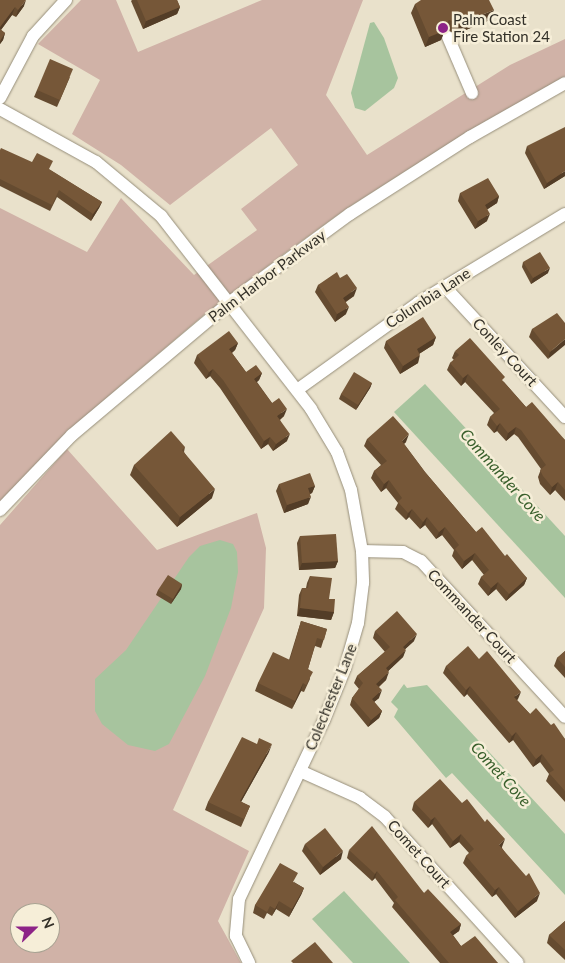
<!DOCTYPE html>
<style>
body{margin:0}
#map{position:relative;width:565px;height:963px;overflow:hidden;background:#e9e1cb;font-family:Lato,sans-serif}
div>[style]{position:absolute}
.green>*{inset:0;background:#d0b2a7}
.water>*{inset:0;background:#a7c49e}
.roads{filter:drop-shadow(0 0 1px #968e7a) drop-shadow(0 0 1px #968e7a)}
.minor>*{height:12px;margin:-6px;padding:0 6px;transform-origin:6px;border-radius:6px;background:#fff}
.wall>*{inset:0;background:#654b30}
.shaded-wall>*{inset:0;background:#533d27}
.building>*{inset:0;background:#765738}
.dots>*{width:14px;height:14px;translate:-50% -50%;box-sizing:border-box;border:2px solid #f6eed8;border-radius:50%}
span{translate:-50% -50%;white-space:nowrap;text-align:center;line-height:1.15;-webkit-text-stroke:5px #f6eed8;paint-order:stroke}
.poi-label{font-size:15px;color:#333028}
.left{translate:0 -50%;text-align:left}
.street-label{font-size:15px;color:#333028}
.water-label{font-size:16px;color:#385f2b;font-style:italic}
.north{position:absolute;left:10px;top:903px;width:50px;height:50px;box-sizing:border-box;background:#f6eed8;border:1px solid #a8a292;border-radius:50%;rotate:68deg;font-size:14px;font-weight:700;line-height:20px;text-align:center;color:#333028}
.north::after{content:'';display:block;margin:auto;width:18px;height:22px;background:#8d2387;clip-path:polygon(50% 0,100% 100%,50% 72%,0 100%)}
</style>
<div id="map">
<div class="green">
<i style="clip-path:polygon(81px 0,116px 0,138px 52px,262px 0,363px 0,326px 95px,367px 155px,510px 65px,565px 39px,565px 77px,467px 132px,346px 209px,281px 256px,205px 314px,76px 424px,0 502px,0 208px,87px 252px,121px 198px,194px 275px,257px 230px,241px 209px,298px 165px,271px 128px,170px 205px,121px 165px,72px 134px,100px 80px,38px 44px)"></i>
<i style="clip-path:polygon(evenodd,67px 449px,157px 550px,257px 513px,266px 548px,264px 608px,173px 810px,249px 851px,218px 921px,241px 963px,0 963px,0 525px,67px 449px,20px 913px,50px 913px,50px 943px,20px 943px,20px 913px)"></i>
</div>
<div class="water">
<i style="clip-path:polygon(374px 22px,384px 38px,398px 78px,394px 88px,365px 111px,355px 108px,351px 93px,370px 23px)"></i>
<i style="clip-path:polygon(425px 384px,565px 536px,565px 598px,394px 412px)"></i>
<i style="clip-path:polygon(220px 540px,233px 544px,237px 552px,238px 572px,231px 608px,205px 676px,169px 744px,155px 751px,128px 745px,102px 724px,95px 711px,95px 679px,126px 650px,189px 557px,200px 546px)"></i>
<i style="clip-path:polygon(404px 684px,407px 688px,427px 685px,565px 834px,565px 895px,452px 773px,446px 778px,394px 717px,398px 709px,391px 702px)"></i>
<i style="clip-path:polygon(344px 891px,410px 963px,353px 963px,312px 919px)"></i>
</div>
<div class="roads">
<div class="minor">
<i style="left:448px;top:37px;width:61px;rotate:66.8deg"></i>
<i style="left:0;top:98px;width:70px;rotate:-62deg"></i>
<i style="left:33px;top:36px;width:49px;rotate:-47.5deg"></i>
<i style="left:0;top:109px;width:110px;rotate:28.9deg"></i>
<i style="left:96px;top:162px;width:85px;rotate:39.7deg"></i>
<i style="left:161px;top:216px;width:244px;rotate:52.1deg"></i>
<i style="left:311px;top:409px;width:50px;rotate:58.8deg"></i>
<i style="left:337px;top:452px;width:40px;rotate:69.8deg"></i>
<i style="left:351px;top:490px;width:62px;rotate:79.8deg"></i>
<i style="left:362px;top:551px;width:32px;rotate:88deg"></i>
<i style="left:363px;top:583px;width:40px;rotate:97.1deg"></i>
<i style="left:358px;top:623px;width:47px;rotate:106.1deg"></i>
<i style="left:345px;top:668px;width:56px;rotate:112deg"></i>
<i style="left:324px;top:720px;width:198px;rotate:115.4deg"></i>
<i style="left:239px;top:899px;width:37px;rotate:95deg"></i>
<i style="left:236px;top:936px;width:30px;rotate:64deg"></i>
<i style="left:445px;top:287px;width:177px;rotate:47.3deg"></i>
<i style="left:297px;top:390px;width:149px;rotate:-35.7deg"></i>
<i style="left:418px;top:303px;width:172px;rotate:-31.2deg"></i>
<i style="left:0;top:510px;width:104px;rotate:-46.2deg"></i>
<i style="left:72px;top:435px;width:207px;rotate:-40.1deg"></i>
<i style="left:230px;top:302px;width:149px;rotate:-36.3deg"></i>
<i style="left:350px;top:214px;width:143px;rotate:-32.7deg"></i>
<i style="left:470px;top:137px;width:109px;rotate:-29.6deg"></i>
<i style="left:362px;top:551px;width:41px;rotate:1.4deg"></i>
<i style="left:403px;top:552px;width:20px;rotate:27deg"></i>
<i style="left:421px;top:561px;width:212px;rotate:47.3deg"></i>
<i style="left:300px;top:771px;width:66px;rotate:24.2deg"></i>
<i style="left:360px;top:798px;width:31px;rotate:37deg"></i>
<i style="left:385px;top:817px;width:197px;rotate:47.7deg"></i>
</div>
</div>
<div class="wall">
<i style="clip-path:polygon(0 0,24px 6px,16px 17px,12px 15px,1px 30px,5px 33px,3px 40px,0 44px)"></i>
<i style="clip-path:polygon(132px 0,177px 0,180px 7px,177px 14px,143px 29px,131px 1px)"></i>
<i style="clip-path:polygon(415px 4px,490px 20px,456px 34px,445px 29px,441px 40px,425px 47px,411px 13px)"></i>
<i style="clip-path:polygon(70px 77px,57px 107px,34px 97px,37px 90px)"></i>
<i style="clip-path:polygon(527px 146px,565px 176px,544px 189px,525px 153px)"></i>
<i style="clip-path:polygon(0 150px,50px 170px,102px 202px,99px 208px,91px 221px,57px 197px,50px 211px,0 186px)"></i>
<i style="clip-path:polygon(460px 193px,499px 196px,497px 203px,487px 209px,487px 221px,475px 229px,458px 201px)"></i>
<i style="clip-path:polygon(523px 262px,548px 273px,531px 284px,522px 267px)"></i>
<i style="clip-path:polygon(340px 278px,354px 296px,346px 302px,346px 314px,335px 322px,315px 292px,318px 285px)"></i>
<i style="clip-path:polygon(565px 323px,548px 359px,529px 337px,532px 329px)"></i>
<i style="clip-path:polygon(436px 337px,433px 345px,419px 354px,418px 363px,400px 374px,384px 348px,386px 341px)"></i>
<i style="clip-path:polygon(238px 343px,235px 350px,232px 353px,246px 372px,262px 373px,259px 380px,257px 382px,272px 403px,284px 416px,280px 420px,287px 441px,273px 451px,268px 444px,261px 449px,220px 388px,210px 376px,206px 379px,194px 363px,197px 355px)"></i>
<i style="clip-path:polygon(455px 351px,504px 382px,526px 407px,565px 440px,565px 501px,555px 490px,550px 495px,540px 484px,538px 477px,541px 469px,518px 437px,514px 434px,506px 441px,497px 431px,494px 433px,487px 425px,490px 417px,494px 413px,465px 382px,461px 386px,447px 370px,450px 363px,454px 360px,452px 358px)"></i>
<i style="clip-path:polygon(372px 383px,370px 388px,356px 410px,339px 399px,341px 394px)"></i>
<i style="clip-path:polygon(367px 439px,406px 442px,404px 444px,425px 472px,476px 532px,527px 578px,524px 585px,506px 601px,496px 589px,488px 596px,478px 584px,481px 577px,484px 575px,472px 560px,462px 569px,452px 556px,454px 550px,442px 535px,436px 539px,425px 525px,420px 529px,409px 517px,406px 520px,395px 509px,398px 503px,386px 488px,381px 492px,371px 478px,374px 471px,381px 465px,364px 446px)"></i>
<i style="clip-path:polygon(185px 447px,184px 452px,212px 498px,177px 527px,130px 475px,134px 465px)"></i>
<i style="clip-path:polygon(279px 484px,315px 486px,312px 493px,310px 494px,308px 504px,284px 513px,276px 491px)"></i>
<i style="clip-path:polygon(300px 536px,338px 561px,335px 568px,299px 570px,297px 543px)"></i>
<i style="clip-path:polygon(310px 576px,329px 599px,334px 612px,331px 620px,297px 616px,299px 595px,302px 588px,306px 588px,307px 583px)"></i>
<i style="clip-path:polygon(182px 584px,181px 589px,171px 604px,156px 595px,158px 590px)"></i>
<i style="clip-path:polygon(301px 621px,327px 629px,321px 648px,315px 646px,308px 669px,310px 679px,304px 692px,301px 691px,292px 709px,255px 691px,258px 683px,289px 660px)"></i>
<i style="clip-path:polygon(375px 631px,414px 641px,405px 649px,403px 657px,388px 671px,386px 680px,379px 687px,379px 698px,374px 702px,382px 711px,379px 718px,368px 727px,350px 705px,352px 698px,359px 689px,354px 683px,357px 676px,385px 652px,373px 638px)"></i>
<i style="clip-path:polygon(565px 651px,565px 678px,554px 666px,557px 658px)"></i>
<i style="clip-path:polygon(479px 659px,518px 699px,517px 700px,530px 714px,565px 739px,565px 802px,546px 781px,549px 774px,540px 762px,533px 767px,513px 740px,509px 743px,467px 694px,464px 697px,443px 673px,446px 666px)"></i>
<i style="clip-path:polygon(269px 752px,241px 802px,250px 806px,241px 827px,205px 810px,208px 802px)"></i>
<i style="clip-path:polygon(414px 802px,502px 847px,502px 848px,537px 901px,515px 918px,496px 894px,492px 897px,463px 863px,466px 856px,469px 853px,459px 842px,450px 848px,432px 824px,428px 828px,412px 810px)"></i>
<i style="clip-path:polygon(305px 844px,341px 859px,320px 875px,302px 851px)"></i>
<i style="clip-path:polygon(349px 850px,424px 893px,461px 924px,459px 931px,453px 935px,461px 946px,498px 963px,440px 963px,392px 907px,394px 903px,375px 878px,372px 881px,347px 858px)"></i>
<i style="clip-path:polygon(296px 881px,294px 882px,304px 888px,301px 895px,289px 917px,276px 909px,272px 916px,267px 913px,264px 919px,253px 913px,255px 905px)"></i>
<i style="clip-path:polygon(565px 921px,565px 960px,547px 943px,549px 935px)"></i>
</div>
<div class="shaded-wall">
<i style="clip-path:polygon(26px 0,24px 6px,16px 17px,18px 10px)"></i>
<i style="clip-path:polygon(15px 7px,12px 15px,0 31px,0 27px)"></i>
<i style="clip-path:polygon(180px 7px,177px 14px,143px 29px,146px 21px)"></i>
<i style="clip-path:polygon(494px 10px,490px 20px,456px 34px,459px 24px)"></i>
<i style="clip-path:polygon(449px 20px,441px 40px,425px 47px,429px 37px)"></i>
<i style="clip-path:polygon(5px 33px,3px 40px,0 44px,0 41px)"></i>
<i style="clip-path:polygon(565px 171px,565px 176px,544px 189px,547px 183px)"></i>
<i style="clip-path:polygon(499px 196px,497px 203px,482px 213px,485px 205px)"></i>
<i style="clip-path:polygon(102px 202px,99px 208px,91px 221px,93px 214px)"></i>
<i style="clip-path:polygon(490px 214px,487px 221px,475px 229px,478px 221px)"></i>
<i style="clip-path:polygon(550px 268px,548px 273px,531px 284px,533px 278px)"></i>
<i style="clip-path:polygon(357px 288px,354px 296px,340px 305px,343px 298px)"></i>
<i style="clip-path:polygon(349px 307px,346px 314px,335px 322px,337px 314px)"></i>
<i style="clip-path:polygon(436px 337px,433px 345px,414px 357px,417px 349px)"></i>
<i style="clip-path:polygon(565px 339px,565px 345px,548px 359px,550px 352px)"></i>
<i style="clip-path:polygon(238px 343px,235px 350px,226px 357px,229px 349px)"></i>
<i style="clip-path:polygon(420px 355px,418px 363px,400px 374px,403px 366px)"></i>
<i style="clip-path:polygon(213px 369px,210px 376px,206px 379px,209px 372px)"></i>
<i style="clip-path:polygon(262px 373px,259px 380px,252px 386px,254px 379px)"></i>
<i style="clip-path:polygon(468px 374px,465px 382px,461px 386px,463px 378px)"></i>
<i style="clip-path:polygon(372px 383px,370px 388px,356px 410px,358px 405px)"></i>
<i style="clip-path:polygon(287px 409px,284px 416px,274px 424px,277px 416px)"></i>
<i style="clip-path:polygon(500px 423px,497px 431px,494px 433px,497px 426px)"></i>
<i style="clip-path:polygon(516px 427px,514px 434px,506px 441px,508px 433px)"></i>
<i style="clip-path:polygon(290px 434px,287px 441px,273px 451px,276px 444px)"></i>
<i style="clip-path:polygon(409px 434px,406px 442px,399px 448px,402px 441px)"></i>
<i style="clip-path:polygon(270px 437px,268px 444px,261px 449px,264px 441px)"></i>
<i style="clip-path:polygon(389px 480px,386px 488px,381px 492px,384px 484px)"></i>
<i style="clip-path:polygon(558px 482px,555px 490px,550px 495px,552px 487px)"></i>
<i style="clip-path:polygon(315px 486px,312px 493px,305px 496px,308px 488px)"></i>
<i style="clip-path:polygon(215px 489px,212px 498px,177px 527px,180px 517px)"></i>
<i style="clip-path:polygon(311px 497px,308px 504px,284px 513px,287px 505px)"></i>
<i style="clip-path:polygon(412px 509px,409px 517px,406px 520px,408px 513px)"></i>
<i style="clip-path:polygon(427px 517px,425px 525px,420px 529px,423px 522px)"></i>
<i style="clip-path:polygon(445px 527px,442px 535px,436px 539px,439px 532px)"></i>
<i style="clip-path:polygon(475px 553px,472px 560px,462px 569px,464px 561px)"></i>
<i style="clip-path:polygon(338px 561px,335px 568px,299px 570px,302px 563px)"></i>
<i style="clip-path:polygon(527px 578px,524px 585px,506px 601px,509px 594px)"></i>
<i style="clip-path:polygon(498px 582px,496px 589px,488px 596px,491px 588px)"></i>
<i style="clip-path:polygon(182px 584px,181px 589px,171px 604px,173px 599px)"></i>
<i style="clip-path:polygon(300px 608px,334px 612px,331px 620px,297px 616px)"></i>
<i style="clip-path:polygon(417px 634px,414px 641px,400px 654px,403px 647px)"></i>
<i style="clip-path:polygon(406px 650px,403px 657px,383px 676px,386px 668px)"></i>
<i style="clip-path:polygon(389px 672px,386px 680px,373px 691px,376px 684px)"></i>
<i style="clip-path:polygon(303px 683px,301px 691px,292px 709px,295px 701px)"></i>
<i style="clip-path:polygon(470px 686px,467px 694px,464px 697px,466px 690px)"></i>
<i style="clip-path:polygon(382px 690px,379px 698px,369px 706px,372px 699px)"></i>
<i style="clip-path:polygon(521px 692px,518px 699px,511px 704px,514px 697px)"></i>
<i style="clip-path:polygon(382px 711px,379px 718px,368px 727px,371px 720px)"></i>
<i style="clip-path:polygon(516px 732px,513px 740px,509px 743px,512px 736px)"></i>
<i style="clip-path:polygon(272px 744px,269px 752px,237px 809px,240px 801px)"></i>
<i style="clip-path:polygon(542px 754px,540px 762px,533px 767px,536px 759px)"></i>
<i style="clip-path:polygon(435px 817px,432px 824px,428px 828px,431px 820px)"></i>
<i style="clip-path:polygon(461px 834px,459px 842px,450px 848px,453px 841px)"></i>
<i style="clip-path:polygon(505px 839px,502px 847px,497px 852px,499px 845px)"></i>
<i style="clip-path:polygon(343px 851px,341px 859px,320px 875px,323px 867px)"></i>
<i style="clip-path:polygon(377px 871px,375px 878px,372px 881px,375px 874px)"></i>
<i style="clip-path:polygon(499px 887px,496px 894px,492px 897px,495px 890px)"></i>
<i style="clip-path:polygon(304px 888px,301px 895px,289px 917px,292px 909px)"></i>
<i style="clip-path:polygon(540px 893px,537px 901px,515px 918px,518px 911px)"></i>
<i style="clip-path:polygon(279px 901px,276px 909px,272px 916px,275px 909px)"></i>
<i style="clip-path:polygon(461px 924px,459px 931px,448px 939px,450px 932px)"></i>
</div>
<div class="building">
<i style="clip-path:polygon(0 0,26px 0,18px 10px,15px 7px,0 27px)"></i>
<i style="clip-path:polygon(137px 0,177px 0,180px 7px,146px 21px)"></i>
<i style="clip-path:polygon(421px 0,489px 0,494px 10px,459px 24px,449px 20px,444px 31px,429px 37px,415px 4px)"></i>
<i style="clip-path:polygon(0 29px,5px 33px,0 41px)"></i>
<i style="clip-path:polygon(50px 59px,73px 69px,60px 100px,37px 90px)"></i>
<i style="clip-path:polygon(565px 127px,565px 171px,547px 183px,527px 146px)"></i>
<i style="clip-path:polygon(1px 148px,32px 162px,37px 153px,53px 161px,49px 169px,102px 202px,93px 214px,59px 190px,52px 205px,0 179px,0 150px)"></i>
<i style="clip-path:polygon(488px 178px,499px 196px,485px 205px,490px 214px,478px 221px,460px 193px)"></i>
<i style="clip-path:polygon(540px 252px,550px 268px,533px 278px,523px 262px)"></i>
<i style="clip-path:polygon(337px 272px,340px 278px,347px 274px,357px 288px,343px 298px,349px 307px,337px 314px,318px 285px)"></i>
<i style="clip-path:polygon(557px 313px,565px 323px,565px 339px,550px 352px,532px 329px)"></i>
<i style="clip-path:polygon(423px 317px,436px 337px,417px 349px,420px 355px,403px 366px,386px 341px)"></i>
<i style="clip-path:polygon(229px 331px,238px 343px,229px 349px,246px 372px,256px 365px,262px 373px,254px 379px,272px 403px,279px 398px,287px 409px,277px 416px,290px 434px,276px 444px,270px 437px,264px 441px,223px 380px,213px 369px,209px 372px,197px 355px)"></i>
<i style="clip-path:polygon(470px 338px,505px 377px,502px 380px,526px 407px,532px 402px,565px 440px,565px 490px,558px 482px,552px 487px,543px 476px,540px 470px,546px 465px,521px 430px,516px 427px,508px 433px,500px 423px,497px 426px,490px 417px,500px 409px,468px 374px,463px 378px,450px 363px,459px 355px,455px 351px)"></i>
<i style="clip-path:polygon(354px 372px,372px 383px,358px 405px,341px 394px)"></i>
<i style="clip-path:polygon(393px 416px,409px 434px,402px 441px,425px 472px,476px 532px,482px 527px,505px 556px,507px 554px,527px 578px,509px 594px,498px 582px,491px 588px,481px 577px,489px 570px,475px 553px,464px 561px,455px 549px,459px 545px,445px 527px,439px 532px,427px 517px,423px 522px,412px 509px,408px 513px,398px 502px,402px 498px,389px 480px,384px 484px,374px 471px,387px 461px,367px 439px)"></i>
<i style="clip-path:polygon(171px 431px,185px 447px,182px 450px,215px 489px,180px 517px,134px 465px)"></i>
<i style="clip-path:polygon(310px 473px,315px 486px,308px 488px,311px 497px,287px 505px,279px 484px)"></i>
<i style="clip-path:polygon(336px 534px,338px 561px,302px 563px,300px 536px)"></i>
<i style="clip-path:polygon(168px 575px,182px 584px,173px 599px,158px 590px)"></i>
<i style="clip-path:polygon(310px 576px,332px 578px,329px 599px,335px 599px,334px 612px,300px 608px,302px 588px,308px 588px)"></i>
<i style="clip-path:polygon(397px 611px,417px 634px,403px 647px,406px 650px,386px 668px,389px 672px,376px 684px,382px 690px,372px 699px,382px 711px,371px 720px,352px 698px,363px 683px,357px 676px,390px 647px,375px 631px)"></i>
<i style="clip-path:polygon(301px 621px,327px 629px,324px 640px,317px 638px,308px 669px,313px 672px,306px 685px,303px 683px,295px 701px,258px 683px,273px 652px,290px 660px)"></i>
<i style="clip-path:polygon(468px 646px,479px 659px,487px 651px,521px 692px,514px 697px,530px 714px,536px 708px,551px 725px,554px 723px,565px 739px,565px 791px,549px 773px,554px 770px,542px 754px,536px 759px,516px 732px,512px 736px,470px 686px,466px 690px,446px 666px)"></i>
<i style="clip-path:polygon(565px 651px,565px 667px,557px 658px)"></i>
<i style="clip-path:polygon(242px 737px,257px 744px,259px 738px,272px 744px,240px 801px,250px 806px,244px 819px,208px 802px)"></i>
<i style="clip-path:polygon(440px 779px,462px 803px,467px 799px,485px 822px,487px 819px,505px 839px,499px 845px,526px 876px,529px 873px,540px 893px,518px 911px,499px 887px,495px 890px,466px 856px,474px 849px,461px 834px,453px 841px,435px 817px,431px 820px,414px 802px)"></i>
<i style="clip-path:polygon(372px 826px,424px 893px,428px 889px,461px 924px,450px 932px,461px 946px,475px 936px,498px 963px,449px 963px,395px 900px,398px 897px,377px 871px,375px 874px,349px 850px)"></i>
<i style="clip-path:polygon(325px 828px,343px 851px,323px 867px,305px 844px)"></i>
<i style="clip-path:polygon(280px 863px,298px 873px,293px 882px,304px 888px,292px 909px,279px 901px,275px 909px,270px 906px,267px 912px,255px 905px)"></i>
<i style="clip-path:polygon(565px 921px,565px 950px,549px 935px)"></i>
<i style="clip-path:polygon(315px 942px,333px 963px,293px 963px,291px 961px)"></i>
</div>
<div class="dots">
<i style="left:443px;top:28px;background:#8d2387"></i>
</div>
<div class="poi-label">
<span class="left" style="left:453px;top:28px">Palm Coast<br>Fire Station 24</span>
</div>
<div class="street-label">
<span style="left:267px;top:276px;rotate:-37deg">Palm Harbor Parkway</span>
<span style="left:428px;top:298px;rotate:-33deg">Columbia Lane</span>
<span style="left:505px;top:352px;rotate:47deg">Conley Court</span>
<span style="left:472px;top:616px;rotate:47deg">Commander Court</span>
<span style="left:331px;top:697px;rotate:-68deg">Colechester Lane</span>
<span style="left:419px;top:854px;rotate:48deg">Comet Court</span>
</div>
<div class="water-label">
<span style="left:503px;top:475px;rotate:48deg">Commander Cove</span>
<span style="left:501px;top:774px;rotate:48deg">Comet Cove</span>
</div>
<div class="north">N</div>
</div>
